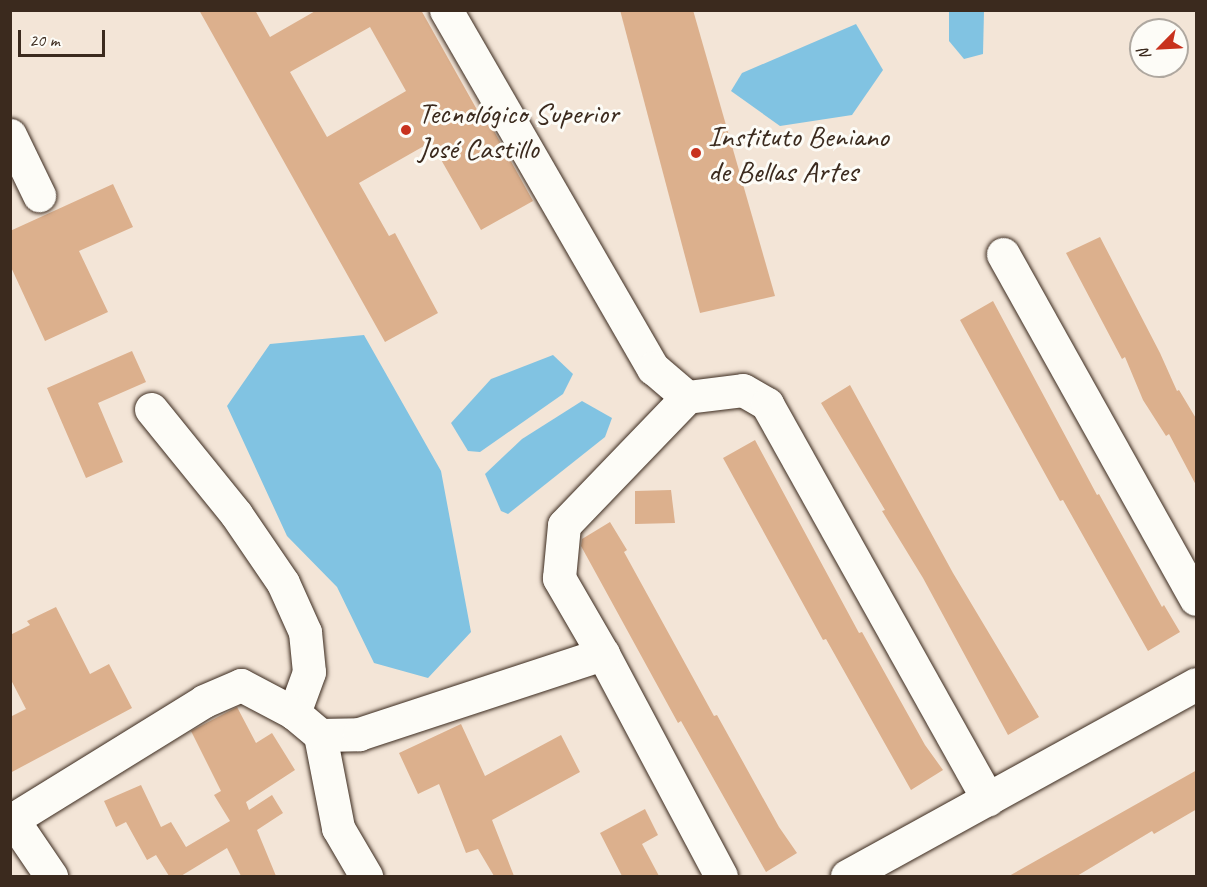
<!DOCTYPE html>
<meta charset="utf-8">
<style>
body{margin:0}
#map{position:relative;width:1207px;height:887px;overflow:hidden;background:#f3e5d7;font-family:Caveat,sans-serif}
div>[style]{position:absolute}
.water>*{inset:0;background:#81c3e2}
.building>*{inset:0;background:#dcb08d}
.roads{filter:drop-shadow(0 0 2px #3b2a1e) drop-shadow(0 0 2px #3b2a1e)}
.minor>*{height:33px;margin:-16.5px;padding:0 16.5px;transform-origin:16.5px;border-radius:16.5px;background:#fdfcf7}
.dots>*{width:16px;height:16px;translate:-50% -50%;box-sizing:border-box;border:3px solid #fdfcf7;border-radius:50%}
span{translate:-50% -50%;white-space:nowrap;text-align:center;line-height:1.15;-webkit-text-stroke:6px #fdfcf7;paint-order:stroke}
.poi-label{font-size:30px;color:#3b2a1e}
.left{translate:0 -50%;text-align:left}
.frame{position:absolute;inset:0;border:12px solid #3b2a1e;pointer-events:none}
.north{position:absolute;left:1129px;top:18px;width:60px;height:60px;box-sizing:border-box;background:#fdfcf7;border:2px solid #afa8a0;border-radius:50%;rotate:246deg;font-size:16px;font-weight:700;line-height:24px;text-align:center;color:#3b2a1e}
.north::after{content:'';display:block;margin:auto;width:21px;height:27px;background:#c8321e;clip-path:polygon(50% 0,100% 100%,50% 72%,0 100%)}
.scale{position:absolute;left:18px;top:30px;width:87px;height:27px;box-sizing:border-box;border:3px solid #3b2a1e;border-top:0;padding-left:8px;font-size:18px;line-height:21px;white-space:nowrap;color:#3b2a1e;-webkit-text-stroke:4px #fdfcf7;paint-order:stroke}
</style>
<div id="map">
<div class="water">
<i style="clip-path:polygon(949px 11px,984px 11px,983px 54px,964px 59px,949px 41px)"></i>
<i style="clip-path:polygon(856px 24px,883px 70px,852px 115px,780px 126px,731px 91px,742px 73px)"></i>
<i style="clip-path:polygon(364px 335px,441px 471px,471px 632px,428px 678px,374px 663px,337px 587px,287px 536px,227px 406px,270px 344px)"></i>
<i style="clip-path:polygon(553px 355px,573px 374px,563px 394px,480px 452px,468px 451px,451px 423px,491px 379px)"></i>
<i style="clip-path:polygon(582px 401px,612px 418px,605px 437px,508px 514px,501px 511px,485px 474px,522px 439px)"></i>
</div>
<div class="building">
<i style="clip-path:polygon(evenodd,199px 10px,255px 10px,270px 37px,317px 10px,421px 10px,485px 124px,489px 122px,533px 201px,481px 230px,431px 142px,359px 183px,389px 236px,395px 233px,438px 313px,385px 342px,199px 10px,370px 27px,406px 91px,327px 137px,290px 72px,370px 27px)"></i>
<i style="clip-path:polygon(620px 10px,693px 10px,775px 296px,700px 313px)"></i>
<i style="clip-path:polygon(113px 184px,133px 227px,79px 251px,108px 312px,45px 341px,10px 265px,10px 231px)"></i>
<i style="clip-path:polygon(1100px 237px,1160px 353px,1177px 391px,1179px 390px,1197px 420px,1197px 487px,1169px 434px,1166px 436px,1143px 400px,1125px 357px,1122px 359px,1066px 253px)"></i>
<i style="clip-path:polygon(993px 301px,1097px 495px,1099px 494px,1162px 607px,1164px 605px,1180px 632px,1148px 651px,1063px 500px,1060px 501px,960px 320px)"></i>
<i style="clip-path:polygon(132px 351px,146px 382px,98px 403px,123px 462px,86px 478px,47px 388px)"></i>
<i style="clip-path:polygon(850px 385px,953px 573px,1039px 717px,1008px 735px,923px 578px,882px 511px,885px 510px,821px 403px)"></i>
<i style="clip-path:polygon(755px 440px,859px 633px,862px 632px,925px 745px,943px 770px,911px 790px,826px 639px,823px 640px,723px 458px)"></i>
<i style="clip-path:polygon(671px 490px,675px 523px,635px 524px,635px 491px)"></i>
<i style="clip-path:polygon(610px 522px,627px 550px,624px 552px,714px 716px,717px 715px,779px 827px,797px 853px,766px 872px,681px 721px,678px 723px,581px 546px,582px 539px)"></i>
<i style="clip-path:polygon(56px 607px,90px 674px,109px 664px,132px 708px,10px 773px,10px 717px,26px 709px,10px 678px,10px 635px,30px 625px,27px 621px)"></i>
<i style="clip-path:polygon(237px 707px,256px 743px,272px 733px,295px 770px,246px 802px,249px 810px,272px 795px,283px 813px,257px 830px,276px 876px,241px 876px,227px 848px,181px 876px,169px 876px,156px 855px,147px 860px,126px 822px,116px 827px,104px 801px,141px 785px,161px 827px,171px 822px,186px 847px,230px 821px,214px 795px,221px 791px,191px 731px)"></i>
<i style="clip-path:polygon(461px 724px,485px 776px,561px 735px,580px 772px,492px 820px,514px 876px,494px 876px,478px 849px,466px 853px,439px 784px,418px 794px,399px 753px)"></i>
<i style="clip-path:polygon(1197px 770px,1197px 809px,1154px 834px,1152px 831px,1077px 876px,1009px 876px)"></i>
<i style="clip-path:polygon(645px 809px,658px 835px,642px 844px,659px 876px,622px 876px,600px 833px)"></i>
</div>
<div class="roads">
<div class="minor">
<i style="left:446px;top:10px;width:414px;rotate:60deg"></i>
<i style="left:653px;top:368px;width:45px;rotate:40.5deg"></i>
<i style="left:10px;top:135px;width:67px;rotate:64.2deg"></i>
<i style="left:1003px;top:254px;width:395px;rotate:60.8deg"></i>
<i style="left:151px;top:409px;width:135px;rotate:51deg"></i>
<i style="left:236px;top:514px;width:83px;rotate:55.7deg"></i>
<i style="left:283px;top:583px;width:54px;rotate:65.8deg"></i>
<i style="left:305px;top:632px;width:40px;rotate:84.3deg"></i>
<i style="left:309px;top:672px;width:44px;rotate:110.1deg"></i>
<i style="left:603px;top:654px;width:251px;rotate:62deg"></i>
<i style="left:320px;top:735px;width:95px;rotate:79deg"></i>
<i style="left:338px;top:828px;width:56px;rotate:59.7deg"></i>
<i style="left:13px;top:820px;width:68px;rotate:55.8deg"></i>
<i style="left:10px;top:821px;width:228px;rotate:-31.7deg"></i>
<i style="left:204px;top:701px;width:40px;rotate:-23.4deg"></i>
<i style="left:241px;top:685px;width:60px;rotate:27.8deg"></i>
<i style="left:294px;top:713px;width:34px;rotate:40deg"></i>
<i style="left:320px;top:735px;width:39px;rotate:-1deg"></i>
<i style="left:359px;top:734px;width:257px;rotate:-18.2deg"></i>
<i style="left:603px;top:654px;width:88px;rotate:-120.1deg"></i>
<i style="left:559px;top:578px;width:53px;rotate:-84.6deg"></i>
<i style="left:564px;top:525px;width:178px;rotate:-46.1deg"></i>
<i style="left:687px;top:397px;width:56px;rotate:-7.1deg"></i>
<i style="left:743px;top:390px;width:28px;rotate:30deg"></i>
<i style="left:767px;top:404px;width:453px;rotate:60.8deg"></i>
<i style="left:847px;top:876px;width:398px;rotate:-28.8deg"></i>
</div>
</div>
<div class="dots">
<i style="left:406px;top:130px;background:#c8321e"></i>
<i style="left:696px;top:153px;background:#c8321e"></i>
</div>
<div class="poi-label">
<span class="left" style="left:418px;top:130px">Tecnológico Superior<br>José Castillo</span>
<span class="left" style="left:708px;top:153px">Instituto Beniano<br>de Bellas Artes</span>
</div>
<div class="frame"></div>
<div class="north">N</div>
<div class="scale">20 m</div>
</div>
